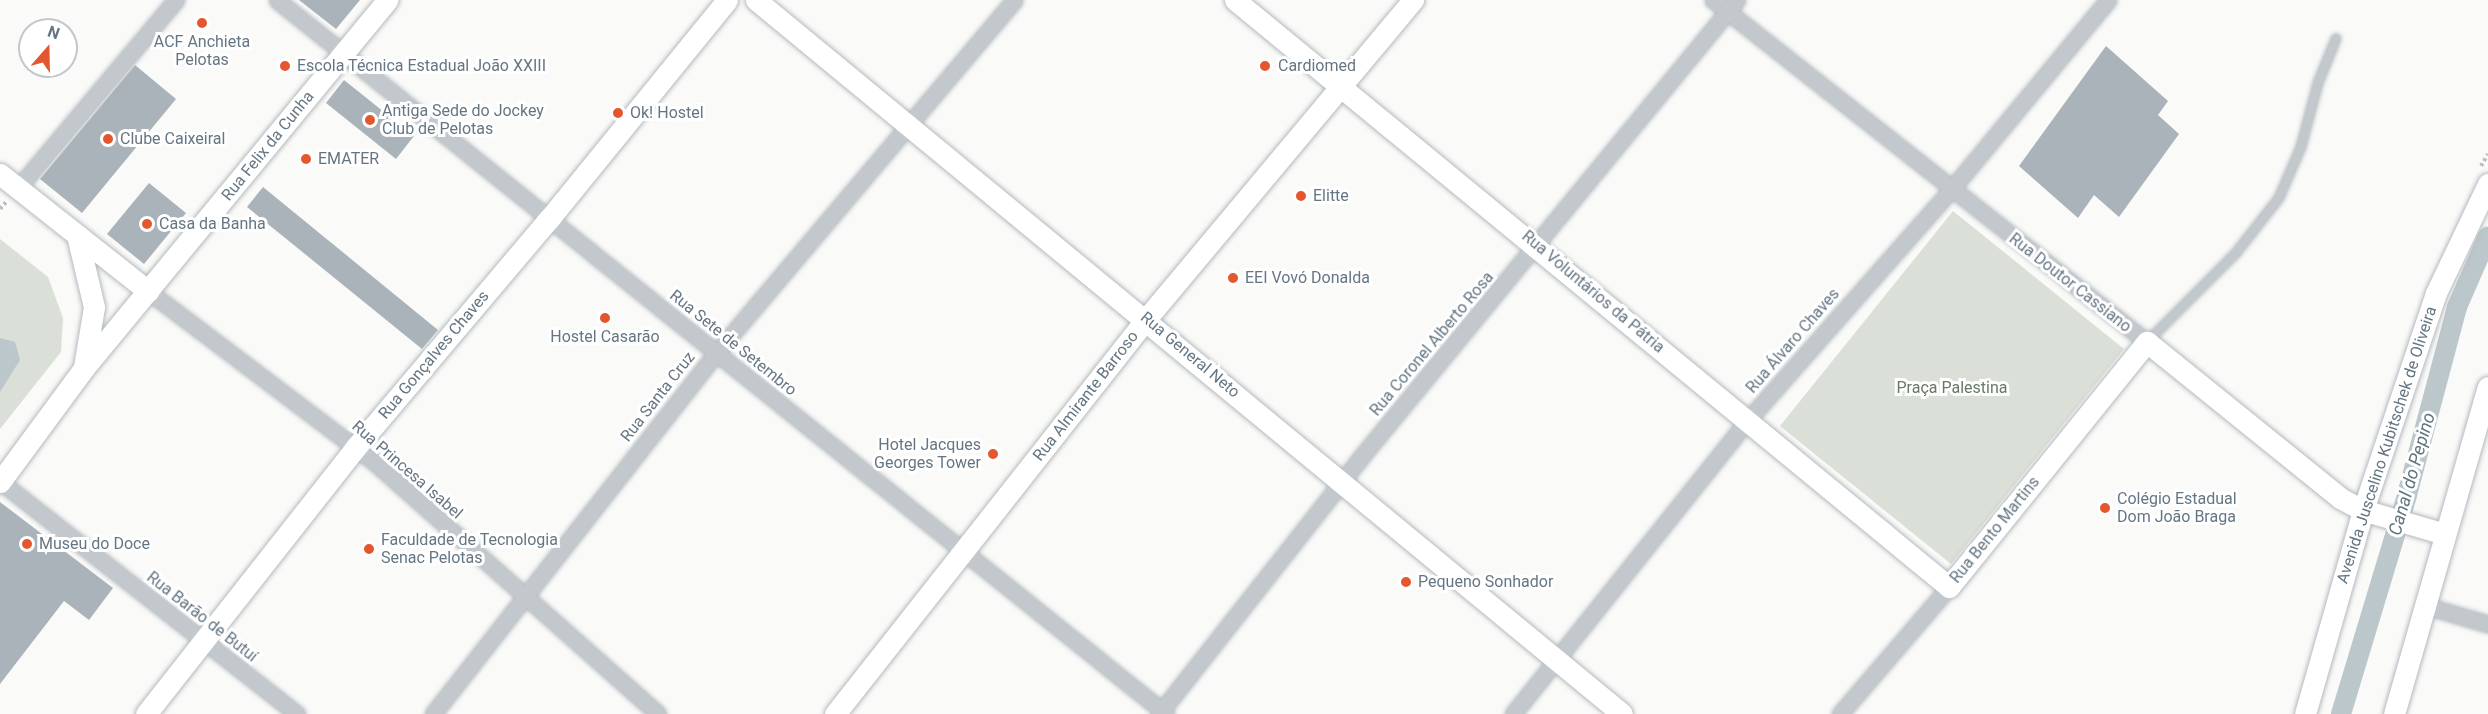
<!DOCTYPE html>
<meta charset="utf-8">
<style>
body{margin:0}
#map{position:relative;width:2488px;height:714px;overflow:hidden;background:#fafaf8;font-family:Roboto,sans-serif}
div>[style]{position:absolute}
.green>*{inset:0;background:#dadfd7}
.water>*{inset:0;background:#bbc7cb}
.canal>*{height:20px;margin:-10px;padding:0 10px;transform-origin:10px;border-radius:10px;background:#bbc7cb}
.building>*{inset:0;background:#aab3b9}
.path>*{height:4px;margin-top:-2px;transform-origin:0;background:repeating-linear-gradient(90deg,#bbbfc2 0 3px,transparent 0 6px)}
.roads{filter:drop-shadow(0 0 2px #b3babf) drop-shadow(0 0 2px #b3babf)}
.lane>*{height:8px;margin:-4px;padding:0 4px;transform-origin:4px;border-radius:4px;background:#c3c8cc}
.street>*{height:15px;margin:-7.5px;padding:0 7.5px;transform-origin:7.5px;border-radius:7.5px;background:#c3c8cc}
.secondary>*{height:21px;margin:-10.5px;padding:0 10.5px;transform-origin:10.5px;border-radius:10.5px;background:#fff}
.dots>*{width:16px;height:16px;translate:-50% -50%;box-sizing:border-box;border:3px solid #fff;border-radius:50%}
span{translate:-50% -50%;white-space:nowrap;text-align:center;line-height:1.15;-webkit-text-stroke:6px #fff;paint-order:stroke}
.poi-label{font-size:16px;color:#657683}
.left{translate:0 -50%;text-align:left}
.right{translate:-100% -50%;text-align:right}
.street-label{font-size:16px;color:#657683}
.park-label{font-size:16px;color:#687a64}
.water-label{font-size:18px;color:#60757c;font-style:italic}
.north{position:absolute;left:18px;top:18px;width:60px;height:60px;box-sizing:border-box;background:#fff;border:2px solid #c1c8cd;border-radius:50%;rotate:20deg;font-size:16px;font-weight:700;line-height:24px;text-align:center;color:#657683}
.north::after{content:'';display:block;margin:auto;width:21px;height:27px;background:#e4572e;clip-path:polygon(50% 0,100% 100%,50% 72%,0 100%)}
</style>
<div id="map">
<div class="green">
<i style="clip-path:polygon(1953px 211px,2124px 349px,1951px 564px,1780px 426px)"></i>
<i style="clip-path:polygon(0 239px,48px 277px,63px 318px,61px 352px,0 429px)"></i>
</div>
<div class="water">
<i style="clip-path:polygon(0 338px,15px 342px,20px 360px,0 392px)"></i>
</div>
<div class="canal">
<i style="left:2341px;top:714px;width:229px;rotate:-73.2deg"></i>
<i style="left:2407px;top:495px;width:195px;rotate:-75.1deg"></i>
<i style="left:2457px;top:307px;width:77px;rotate:-66.4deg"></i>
</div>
<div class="building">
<i style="clip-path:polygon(299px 0,360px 0,336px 29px)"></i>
<i style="clip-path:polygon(2106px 46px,2168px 101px,2158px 115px,2179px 134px,2119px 217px,2094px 195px,2078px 218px,2019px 166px)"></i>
<i style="clip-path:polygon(135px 65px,176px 99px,82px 213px,40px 179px)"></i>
<i style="clip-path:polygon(344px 80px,414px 136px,396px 159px,326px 103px)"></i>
<i style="clip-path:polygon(149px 183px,186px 213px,144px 264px,107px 234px)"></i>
<i style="clip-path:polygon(263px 187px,438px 330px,422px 349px,247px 207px)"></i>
<i style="clip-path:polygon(0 502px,113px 588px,89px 620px,64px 601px,0 684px)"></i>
</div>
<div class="path">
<i style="left:2481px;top:166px;width:14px;rotate:-60deg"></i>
<i style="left:0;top:209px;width:9px;rotate:-49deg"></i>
</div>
<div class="roads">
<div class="lane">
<i style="left:2148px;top:341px;width:124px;rotate:-45deg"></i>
<i style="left:2236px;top:253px;width:70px;rotate:-52deg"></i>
<i style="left:2279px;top:198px;width:56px;rotate:-66.7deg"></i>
<i style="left:2301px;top:147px;width:66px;rotate:-75.1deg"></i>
<i style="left:2318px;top:83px;width:48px;rotate:-67.8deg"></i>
</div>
<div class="street">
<i style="left:277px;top:0;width:1140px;rotate:38.77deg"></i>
<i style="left:1713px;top:0;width:553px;rotate:38.24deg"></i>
<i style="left:18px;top:188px;width:246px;rotate:-50deg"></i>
<i style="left:148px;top:291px;width:282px;rotate:37.1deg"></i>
<i style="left:373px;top:461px;width:381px;rotate:41.6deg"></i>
<i style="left:1px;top:482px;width:376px;rotate:38.1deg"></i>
<i style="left:2423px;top:605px;width:68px;rotate:16.3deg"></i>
<i style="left:433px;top:714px;width:459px;rotate:-51.9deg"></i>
<i style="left:716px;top:353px;width:462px;rotate:-49.8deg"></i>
<i style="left:1159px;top:714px;width:328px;rotate:-51.8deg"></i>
<i style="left:1362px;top:456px;width:590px;rotate:-50.57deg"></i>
<i style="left:1513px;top:714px;width:375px;rotate:-51.4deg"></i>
<i style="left:1747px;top:421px;width:307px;rotate:-48.6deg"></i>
<i style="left:1950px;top:191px;width:248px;rotate:-50.4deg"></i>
<i style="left:1840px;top:714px;width:167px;rotate:-49.4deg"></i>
</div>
<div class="secondary">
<i style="left:756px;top:0;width:1122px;rotate:39.5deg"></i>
<i style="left:1235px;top:0;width:924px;rotate:39.42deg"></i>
<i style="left:1949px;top:587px;width:315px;rotate:-51.1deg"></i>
<i style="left:2147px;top:342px;width:248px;rotate:38.9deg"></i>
<i style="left:2340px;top:498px;width:26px;rotate:28deg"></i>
<i style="left:2363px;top:510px;width:85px;rotate:16.3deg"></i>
<i style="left:0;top:174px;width:189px;rotate:38.3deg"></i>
<i style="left:77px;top:235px;width:74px;rotate:76.7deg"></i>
<i style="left:94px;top:307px;width:61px;rotate:99.5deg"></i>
<i style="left:0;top:482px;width:142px;rotate:-53.6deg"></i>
<i style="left:84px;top:368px;width:477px;rotate:-50.5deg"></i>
<i style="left:146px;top:714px;width:340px;rotate:-51.8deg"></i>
<i style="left:356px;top:447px;width:299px;rotate:-49.8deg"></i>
<i style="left:549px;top:219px;width:282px;rotate:-50.9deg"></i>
<i style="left:835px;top:714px;width:504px;rotate:-51.77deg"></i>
<i style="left:1147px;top:318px;width:415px;rotate:-50.1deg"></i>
<i style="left:2305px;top:714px;width:212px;rotate:-74.1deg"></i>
<i style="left:2363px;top:510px;width:229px;rotate:-71.4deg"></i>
<i style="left:2436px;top:293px;width:121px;rotate:-64.5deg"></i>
<i style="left:2394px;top:714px;width:340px;rotate:-74deg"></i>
</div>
</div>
<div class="dots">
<i style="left:202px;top:23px;background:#e4572e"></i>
<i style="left:285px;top:66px;background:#e4572e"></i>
<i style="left:1265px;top:66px;background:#e4572e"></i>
<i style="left:618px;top:113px;background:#e4572e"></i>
<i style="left:370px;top:120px;background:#e4572e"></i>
<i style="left:108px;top:139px;background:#e4572e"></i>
<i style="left:306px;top:159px;background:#e4572e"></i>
<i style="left:1301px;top:196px;background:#e4572e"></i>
<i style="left:147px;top:224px;background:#e4572e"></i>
<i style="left:1233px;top:278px;background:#e4572e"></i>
<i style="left:605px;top:318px;background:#e4572e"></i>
<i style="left:993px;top:454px;background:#e4572e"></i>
<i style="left:2105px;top:508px;background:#e4572e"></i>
<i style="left:27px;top:544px;background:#e4572e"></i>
<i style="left:369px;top:549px;background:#e4572e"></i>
<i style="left:1406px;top:582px;background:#e4572e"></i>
</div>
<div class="poi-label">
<span style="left:202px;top:51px">ACF Anchieta<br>Pelotas</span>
<span class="left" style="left:297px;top:66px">Escola Técnica Estadual João XXIII</span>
<span class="left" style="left:1278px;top:66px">Cardiomed</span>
<span class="left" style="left:382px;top:120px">Antiga Sede do Jockey<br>Club de Pelotas</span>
<span class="left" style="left:630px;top:113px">Ok! Hostel</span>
<span class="left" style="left:120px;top:139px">Clube Caixeiral</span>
<span class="left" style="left:318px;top:159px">EMATER</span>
<span class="left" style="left:1313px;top:196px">Elitte</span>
<span class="left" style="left:159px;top:224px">Casa da Banha</span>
<span class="left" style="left:1245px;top:278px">EEI Vovó Donalda</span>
<span style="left:605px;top:337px">Hostel Casarão</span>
<span class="right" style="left:981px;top:454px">Hotel Jacques<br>Georges Tower</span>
<span class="left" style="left:2117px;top:508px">Colégio Estadual<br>Dom João Braga</span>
<span class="left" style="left:381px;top:549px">Faculdade de Tecnologia<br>Senac Pelotas</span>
<span class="left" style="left:39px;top:544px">Museu do Doce</span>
<span class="left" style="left:1418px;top:582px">Pequeno Sonhador</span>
</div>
<div class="street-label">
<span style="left:268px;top:146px;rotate:-51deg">Rua Felix da Cunha</span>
<span style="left:2070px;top:283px;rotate:38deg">Rua Doutor Cassiano</span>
<span style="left:1593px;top:292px;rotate:40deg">Rua Voluntários da Pátria</span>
<span style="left:1793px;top:341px;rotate:-49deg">Rua Álvaro Chaves</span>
<span style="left:733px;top:343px;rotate:39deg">Rua Sete de Setembro</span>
<span style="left:1432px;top:344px;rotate:-50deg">Rua Coronel Alberto Rosa</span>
<span style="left:434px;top:355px;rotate:-50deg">Rua Gonçalves Chaves</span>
<span style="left:1190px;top:355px;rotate:40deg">Rua General Neto</span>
<span style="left:1086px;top:396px;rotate:-52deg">Rua Almirante Barroso</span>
<span style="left:658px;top:397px;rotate:-52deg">Rua Santa Cruz</span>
<span style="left:2387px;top:445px;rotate:-72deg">Avenida Juscelino Kubitschek de Oliveira</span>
<span style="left:407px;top:470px;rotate:41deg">Rua Princesa Isabel</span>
<span style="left:1995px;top:530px;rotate:-51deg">Rua Bento Martins</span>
<span style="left:202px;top:617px;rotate:38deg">Rua Barão de Butuí</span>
</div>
<div class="park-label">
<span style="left:1952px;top:388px">Praça Palestina</span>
</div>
<div class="water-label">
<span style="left:2412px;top:474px;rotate:-74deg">Canal do Pepino</span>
</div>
<div class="north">N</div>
</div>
